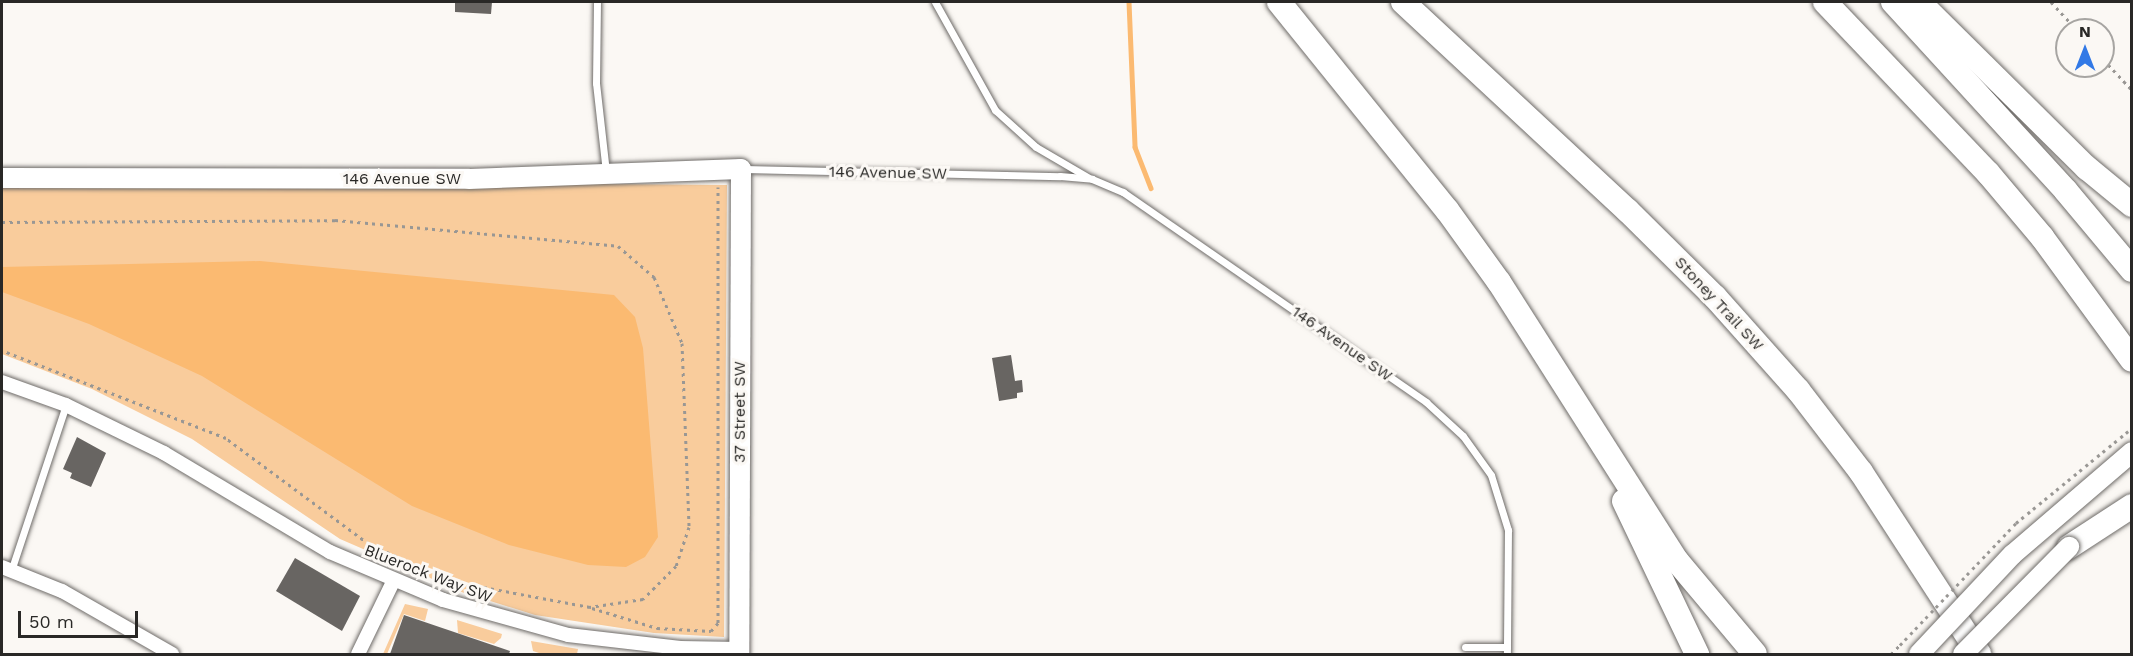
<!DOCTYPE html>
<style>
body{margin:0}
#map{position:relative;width:2133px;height:656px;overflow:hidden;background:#fbf8f4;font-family:"Work Sans",sans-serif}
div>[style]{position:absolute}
.green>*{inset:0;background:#f9cc9c}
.water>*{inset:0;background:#fbba71}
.stream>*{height:4.5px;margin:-2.25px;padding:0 2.25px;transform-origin:2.25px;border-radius:2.25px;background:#fbba71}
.building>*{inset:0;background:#686562}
.path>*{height:3px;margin-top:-1.5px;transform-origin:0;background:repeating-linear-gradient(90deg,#999794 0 3px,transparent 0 7.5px)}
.roads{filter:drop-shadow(0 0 2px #6e6b68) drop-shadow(0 0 2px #6e6b68)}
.lane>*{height:7px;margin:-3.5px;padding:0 3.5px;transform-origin:3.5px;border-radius:3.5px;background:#fff}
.street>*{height:14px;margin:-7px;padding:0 7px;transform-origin:7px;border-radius:7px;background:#fff}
.secondary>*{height:20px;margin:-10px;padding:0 10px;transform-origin:10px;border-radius:10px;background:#fff}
.highway>*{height:24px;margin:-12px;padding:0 12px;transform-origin:12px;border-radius:12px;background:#fff}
.path-bridge>*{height:3px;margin-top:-1.5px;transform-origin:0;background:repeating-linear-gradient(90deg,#999794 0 3px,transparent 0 7.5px)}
.bridges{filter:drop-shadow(0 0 2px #6e6b68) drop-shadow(0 0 2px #6e6b68)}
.secondary-bridge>*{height:20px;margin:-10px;padding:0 10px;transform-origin:10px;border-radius:10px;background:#fff}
span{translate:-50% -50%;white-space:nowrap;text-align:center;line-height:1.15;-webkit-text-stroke:6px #fbf8f4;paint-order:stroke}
.street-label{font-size:16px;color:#292826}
.frame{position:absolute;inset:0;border:3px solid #292826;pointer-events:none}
.north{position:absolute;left:2055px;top:18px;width:60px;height:60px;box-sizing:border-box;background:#fbf8f4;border:2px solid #a7a5a2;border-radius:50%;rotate:0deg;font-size:16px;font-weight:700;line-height:24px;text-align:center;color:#292826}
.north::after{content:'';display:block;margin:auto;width:21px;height:27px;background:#3279e6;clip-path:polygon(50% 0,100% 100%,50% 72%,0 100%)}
.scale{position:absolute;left:18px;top:611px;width:120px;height:27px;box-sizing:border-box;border:3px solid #292826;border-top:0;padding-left:8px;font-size:18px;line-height:21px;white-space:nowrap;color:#292826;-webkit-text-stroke:4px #fbf8f4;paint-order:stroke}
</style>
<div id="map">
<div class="green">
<i style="clip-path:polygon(2px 179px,727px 185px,724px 637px,654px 633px,535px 615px,433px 583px,437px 581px,340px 539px,192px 439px,92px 389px,2px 354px)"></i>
<i style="clip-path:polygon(405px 604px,428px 609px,425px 621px,404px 614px,387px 654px,383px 654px)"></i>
<i style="clip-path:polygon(457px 620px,502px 634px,501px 638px,494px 644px,458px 633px)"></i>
<i style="clip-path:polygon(531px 641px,578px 649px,577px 654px,542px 654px,533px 651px)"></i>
</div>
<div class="water">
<i style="clip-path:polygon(260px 261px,614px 295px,635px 317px,643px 348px,658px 537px,645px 557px,626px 567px,588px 565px,509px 545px,412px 506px,202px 376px,89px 324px,2px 292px,2px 267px)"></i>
</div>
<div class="stream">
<i style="left:1129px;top:2px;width:145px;rotate:87.6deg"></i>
<i style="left:1135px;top:147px;width:44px;rotate:68.7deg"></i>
</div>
<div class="building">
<i style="clip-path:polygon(455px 2px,492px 2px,491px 14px,455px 12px)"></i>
<i style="clip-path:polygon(1011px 355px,1015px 381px,1022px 380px,1023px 392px,1017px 393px,1017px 398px,999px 401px,992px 358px)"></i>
<i style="clip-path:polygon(77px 437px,106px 453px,91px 487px,70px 478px,72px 473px,63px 469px)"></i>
<i style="clip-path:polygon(295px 558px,360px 596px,342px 631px,276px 591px)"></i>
<i style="clip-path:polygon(404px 615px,510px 651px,509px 654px,390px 654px)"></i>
</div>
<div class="path">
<i style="left:2051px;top:2px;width:38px;rotate:47deg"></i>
<i style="left:2103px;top:59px;width:42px;rotate:46.9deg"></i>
<i style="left:2px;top:222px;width:333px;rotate:-0.3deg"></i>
<i style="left:335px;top:220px;width:284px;rotate:5.2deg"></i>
<i style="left:618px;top:246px;width:48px;rotate:40.7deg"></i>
<i style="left:654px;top:277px;width:72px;rotate:67deg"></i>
<i style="left:682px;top:343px;width:184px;rotate:87.8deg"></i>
<i style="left:689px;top:527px;width:41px;rotate:108.4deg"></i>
<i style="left:676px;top:566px;width:47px;rotate:135deg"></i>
<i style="left:643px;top:599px;width:54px;rotate:171.4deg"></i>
<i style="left:590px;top:607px;width:141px;rotate:-169.4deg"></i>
<i style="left:451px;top:581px;width:90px;rotate:-155.7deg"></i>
<i style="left:369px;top:544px;width:178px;rotate:-143.5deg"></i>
<i style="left:226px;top:438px;width:241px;rotate:-158.6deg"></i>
<i style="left:592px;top:608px;width:68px;rotate:17.1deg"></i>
<i style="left:657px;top:628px;width:54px;rotate:3.2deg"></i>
<i style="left:711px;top:631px;width:11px;rotate:-49deg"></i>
<i style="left:718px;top:623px;width:436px;rotate:-90deg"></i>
<i style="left:1891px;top:654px;width:13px;rotate:-45deg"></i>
</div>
<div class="roads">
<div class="lane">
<i style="left:597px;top:2px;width:81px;rotate:90.7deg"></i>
<i style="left:596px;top:83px;width:90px;rotate:83.6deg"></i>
<i style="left:935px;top:2px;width:124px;rotate:60.9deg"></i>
<i style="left:995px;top:110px;width:55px;rotate:42.1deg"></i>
<i style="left:1036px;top:147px;width:61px;rotate:30.3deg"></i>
<i style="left:744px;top:169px;width:316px;rotate:1.3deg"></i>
<i style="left:1060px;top:176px;width:32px;rotate:5deg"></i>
<i style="left:1092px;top:179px;width:34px;rotate:23deg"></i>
<i style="left:1123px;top:192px;width:369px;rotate:34.7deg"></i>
<i style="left:1426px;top:402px;width:50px;rotate:42.6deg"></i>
<i style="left:1463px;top:436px;width:48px;rotate:54.3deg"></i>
<i style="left:1491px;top:475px;width:58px;rotate:72.8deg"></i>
<i style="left:1508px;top:530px;width:124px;rotate:90.5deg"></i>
<i style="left:11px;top:571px;width:175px;rotate:-71.7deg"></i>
<i style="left:1465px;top:647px;width:42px"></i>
</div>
<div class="street">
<i style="left:2px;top:382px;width:68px;rotate:19.8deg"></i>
<i style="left:66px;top:405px;width:109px;rotate:26.1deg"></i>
<i style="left:164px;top:453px;width:193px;rotate:30.8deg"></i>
<i style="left:330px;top:552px;width:123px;rotate:23deg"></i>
<i style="left:443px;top:600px;width:130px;rotate:15.6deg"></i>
<i style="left:568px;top:635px;width:113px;rotate:6.6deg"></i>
<i style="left:680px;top:648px;width:59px;rotate:1deg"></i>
<i style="left:2px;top:567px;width:65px;rotate:21.8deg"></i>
<i style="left:62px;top:591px;width:127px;rotate:29.8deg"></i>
<i style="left:358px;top:654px;width:80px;rotate:-64.1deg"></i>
</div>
<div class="secondary">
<i style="left:2px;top:178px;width:467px;rotate:0.1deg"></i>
<i style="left:469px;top:179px;width:272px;rotate:-2.1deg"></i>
<i style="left:741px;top:169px;width:485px;rotate:90.2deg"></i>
</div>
<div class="highway">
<i style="left:1279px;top:2px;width:267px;rotate:51.1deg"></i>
<i style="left:1447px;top:210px;width:89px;rotate:54.2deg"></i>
<i style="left:1499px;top:282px;width:331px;rotate:57.5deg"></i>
<i style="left:1677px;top:561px;width:121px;rotate:50deg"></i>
<i style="left:1403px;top:2px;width:307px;rotate:42.9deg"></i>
<i style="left:1628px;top:211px;width:122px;rotate:44.7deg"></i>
<i style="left:1715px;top:297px;width:125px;rotate:48.3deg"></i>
<i style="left:1798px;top:390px;width:103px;rotate:52.5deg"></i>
<i style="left:1861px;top:472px;width:217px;rotate:57deg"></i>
<i style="left:1825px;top:2px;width:236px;rotate:46.4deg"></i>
<i style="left:1988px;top:173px;width:84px;rotate:49.8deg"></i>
<i style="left:2042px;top:237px;width:152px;rotate:53.8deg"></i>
<i style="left:1893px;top:2px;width:256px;rotate:47.5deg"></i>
<i style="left:2066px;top:191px;width:103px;rotate:50.1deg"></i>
<i style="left:1919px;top:2px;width:236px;rotate:44.7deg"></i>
<i style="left:2087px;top:168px;width:58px;rotate:39.4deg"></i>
<i style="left:1624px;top:501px;width:170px;rotate:64.5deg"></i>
<i style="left:2069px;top:547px;width:75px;rotate:-33.1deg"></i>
</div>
</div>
<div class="path-bridge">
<i style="left:1900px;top:645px;width:168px;rotate:-46.4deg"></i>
<i style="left:2016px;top:523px;width:150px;rotate:-39.3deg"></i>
</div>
<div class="bridges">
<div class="secondary-bridge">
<i style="left:1919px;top:654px;width:136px;rotate:-46.8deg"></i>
<i style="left:2012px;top:555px;width:158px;rotate:-40.6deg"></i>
<i style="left:1963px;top:654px;width:151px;rotate:-45.3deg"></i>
</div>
</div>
<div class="street-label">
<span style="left:888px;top:173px;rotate:1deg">146 Avenue SW</span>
<span style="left:402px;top:179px">146 Avenue SW</span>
<span style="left:1719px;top:304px;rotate:47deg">Stoney Trail SW</span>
<span style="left:1342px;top:344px;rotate:35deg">146 Avenue SW</span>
<span style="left:740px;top:412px;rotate:-90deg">37 Street SW</span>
<span style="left:428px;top:574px;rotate:21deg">Bluerock Way SW</span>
</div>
<div class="frame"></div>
<div class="north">N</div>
<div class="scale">50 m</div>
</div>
